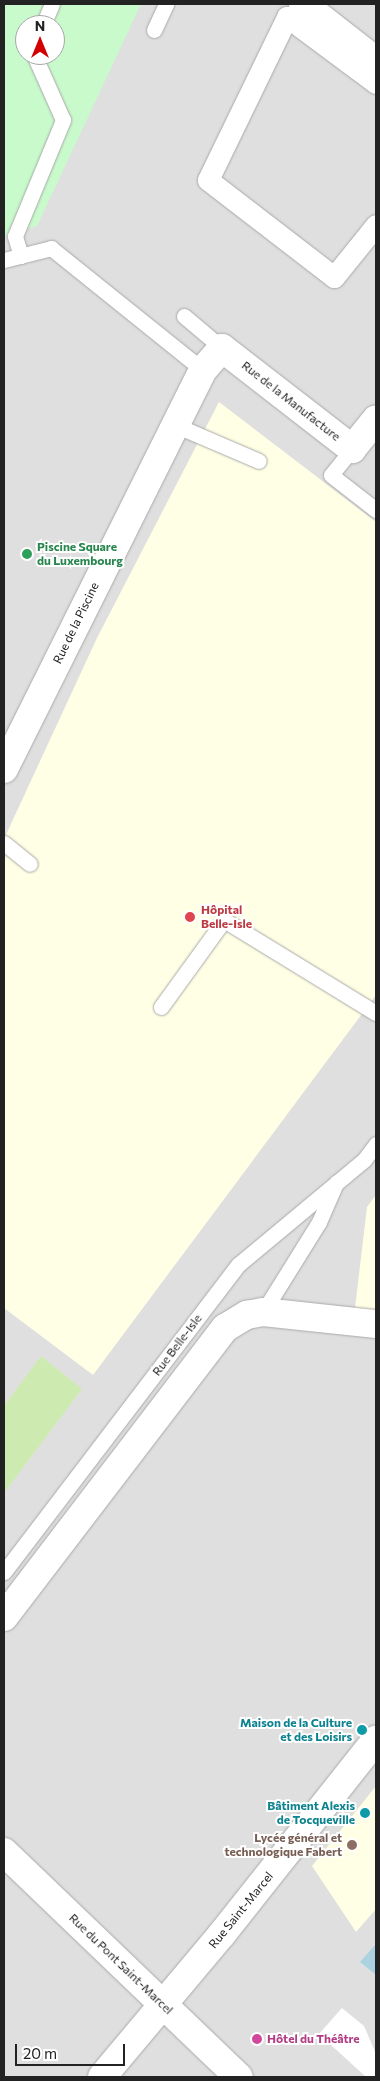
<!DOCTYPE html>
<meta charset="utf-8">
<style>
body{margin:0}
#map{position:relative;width:380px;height:2081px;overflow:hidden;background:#f2efe9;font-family:Commissioner,sans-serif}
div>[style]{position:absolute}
.residential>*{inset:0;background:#e0dfdf}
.education>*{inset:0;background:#ffffe5}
.grass>*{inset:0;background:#cdebb0}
.park>*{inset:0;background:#c8facc}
.water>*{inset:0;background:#aad3df}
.pier>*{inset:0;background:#fff}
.roads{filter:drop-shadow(0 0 1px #a9a9a9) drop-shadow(0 0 1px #a9a9a9)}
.service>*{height:15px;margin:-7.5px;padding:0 7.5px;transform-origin:7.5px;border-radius:7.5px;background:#fff}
.pedestrian>*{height:21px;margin:-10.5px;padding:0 10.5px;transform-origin:10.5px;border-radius:10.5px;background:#fff}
.minor>*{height:28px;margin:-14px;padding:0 14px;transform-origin:14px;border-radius:14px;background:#fff}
.tertiary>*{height:28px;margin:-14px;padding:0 14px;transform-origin:14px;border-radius:14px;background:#fff}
.dots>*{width:14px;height:14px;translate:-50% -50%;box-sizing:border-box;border:2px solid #fff;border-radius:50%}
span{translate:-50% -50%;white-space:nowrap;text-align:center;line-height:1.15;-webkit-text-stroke:4px #fff;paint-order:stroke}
.street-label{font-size:12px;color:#222}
.leisure-label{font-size:12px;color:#27864d;font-weight:700}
.left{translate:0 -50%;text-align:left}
.health-label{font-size:12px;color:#be3a42;font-weight:700}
.culture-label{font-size:12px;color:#0d838f;font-weight:700}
.right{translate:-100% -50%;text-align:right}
.education-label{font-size:12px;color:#785e54;font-weight:700}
.hotel-label{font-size:12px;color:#b23c85;font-weight:700}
.frame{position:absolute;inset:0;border:5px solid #222;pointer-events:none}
.north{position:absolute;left:15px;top:15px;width:50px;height:50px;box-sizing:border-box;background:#fff;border:1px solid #a7a7a7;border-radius:50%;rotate:0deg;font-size:14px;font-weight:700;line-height:20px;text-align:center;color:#222}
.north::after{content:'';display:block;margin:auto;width:18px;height:22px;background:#d40000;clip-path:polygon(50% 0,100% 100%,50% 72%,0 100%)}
.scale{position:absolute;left:15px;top:2044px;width:110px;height:22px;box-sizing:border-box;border:2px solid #222;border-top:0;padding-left:6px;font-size:15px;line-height:18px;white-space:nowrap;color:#222;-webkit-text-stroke:4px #fff;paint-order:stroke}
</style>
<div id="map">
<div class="residential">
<i style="clip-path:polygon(66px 4px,376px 4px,376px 2077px,4px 2077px,4px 135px,55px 55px)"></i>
</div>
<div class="education">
<i style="clip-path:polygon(219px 402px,376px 522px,376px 995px,93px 1375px,4px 1308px,4px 839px,97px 638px)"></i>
<i style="clip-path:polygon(376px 1195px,376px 1310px,355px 1308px,367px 1207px)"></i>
<i style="clip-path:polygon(376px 1786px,376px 1909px,356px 1932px,312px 1866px)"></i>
</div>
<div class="grass">
<i style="clip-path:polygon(41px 1356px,82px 1389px,4px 1493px,4px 1406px)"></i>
</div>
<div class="park">
<i style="clip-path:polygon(evenodd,4px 4px,141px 4px,37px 226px,4px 236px,4px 4px,25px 25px,55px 25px,55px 55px,25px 55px,25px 25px)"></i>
</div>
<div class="water">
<i style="clip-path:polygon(376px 1944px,376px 1975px,360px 1962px)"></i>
</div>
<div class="pier">
<i style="clip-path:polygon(342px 2008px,364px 2026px,376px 2054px,376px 2077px,366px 2077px,319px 2034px)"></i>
</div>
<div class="roads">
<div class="service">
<i style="left:43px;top:25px;width:23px;rotate:-67deg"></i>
<i style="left:154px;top:30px;width:29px;rotate:-65deg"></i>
<i style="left:21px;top:256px;width:21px;rotate:-107deg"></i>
<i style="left:15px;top:236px;width:126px;rotate:-67.5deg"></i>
<i style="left:63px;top:120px;width:71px;rotate:-114deg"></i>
<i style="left:4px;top:260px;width:49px;rotate:-14.3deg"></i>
<i style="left:51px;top:248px;width:195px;rotate:38.8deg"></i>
<i style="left:184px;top:316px;width:50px;rotate:40.1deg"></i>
<i style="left:175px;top:425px;width:91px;rotate:23.2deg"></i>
<i style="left:352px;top:449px;width:33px;rotate:129deg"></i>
<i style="left:331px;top:475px;width:57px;rotate:37.9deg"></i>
<i style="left:4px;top:843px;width:33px;rotate:39deg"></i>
<i style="left:161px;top:1007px;width:107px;rotate:-54.1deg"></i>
<i style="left:224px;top:920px;width:178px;rotate:31.5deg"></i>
<i style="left:263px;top:1312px;width:106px;rotate:-58.1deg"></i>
<i style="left:319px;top:1222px;width:43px;rotate:-66.4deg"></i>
<i style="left:4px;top:1572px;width:387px;rotate:-52.7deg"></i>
<i style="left:239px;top:1264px;width:163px;rotate:-39.8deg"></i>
<i style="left:364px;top:1160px;width:20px;rotate:-53deg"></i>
</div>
<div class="pedestrian">
<i style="left:376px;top:83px;width:111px;rotate:-143.4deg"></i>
<i style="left:287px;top:17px;width:181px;rotate:115.9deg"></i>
<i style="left:208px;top:180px;width:159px;rotate:37.6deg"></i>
<i style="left:334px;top:277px;width:67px;rotate:-51.1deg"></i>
</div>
<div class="minor">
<i style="left:303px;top:4px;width:93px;rotate:38deg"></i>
<i style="left:4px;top:769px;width:446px;rotate:-63.5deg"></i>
<i style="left:203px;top:370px;width:29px;rotate:-49deg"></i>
<i style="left:222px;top:348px;width:165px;rotate:37.8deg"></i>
<i style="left:352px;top:449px;width:38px;rotate:-51deg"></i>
<i style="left:4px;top:1617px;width:364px;rotate:-52.6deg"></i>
<i style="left:225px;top:1328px;width:26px;rotate:-31deg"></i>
<i style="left:247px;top:1315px;width:16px;rotate:-11deg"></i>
<i style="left:263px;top:1312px;width:114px;rotate:6.1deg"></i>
<i style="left:102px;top:2077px;width:187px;rotate:-50deg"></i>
<i style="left:222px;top:1934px;width:248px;rotate:-51.6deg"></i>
</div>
<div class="tertiary">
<i style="left:4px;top:1852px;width:325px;rotate:43.8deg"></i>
</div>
</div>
<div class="dots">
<i style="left:27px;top:554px;background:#2e9e5b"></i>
<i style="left:190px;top:917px;background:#e0444e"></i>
<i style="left:362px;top:1730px;background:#0f9aa8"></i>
<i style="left:365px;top:1813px;background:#0f9aa8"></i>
<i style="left:352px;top:1845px;background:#8d6e63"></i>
<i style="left:257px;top:2039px;background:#d1479c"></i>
</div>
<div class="street-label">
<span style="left:291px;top:401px;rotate:38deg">Rue de la Manufacture</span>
<span style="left:76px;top:623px;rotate:-64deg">Rue de la Piscine</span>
<span style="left:177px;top:1345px;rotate:-53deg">Rue Belle-Isle</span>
<span style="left:241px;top:1910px;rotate:-51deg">Rue Saint-Marcel</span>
<span style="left:121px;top:1964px;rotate:44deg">Rue du Pont Saint-Marcel</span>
</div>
<div class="leisure-label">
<span class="left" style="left:37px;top:554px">Piscine Square<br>du Luxembourg</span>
</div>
<div class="health-label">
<span class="left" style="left:201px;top:917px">Hôpital<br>Belle-Isle</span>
</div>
<div class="culture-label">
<span class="right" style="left:352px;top:1730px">Maison de la Culture<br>et des Loisirs</span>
<span class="right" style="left:355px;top:1813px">Bâtiment Alexis<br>de Tocqueville</span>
</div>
<div class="education-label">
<span class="right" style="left:342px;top:1845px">Lycée général et<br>technologique Fabert</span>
</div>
<div class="hotel-label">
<span class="left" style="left:267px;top:2039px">Hôtel du Théâtre</span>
</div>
<div class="frame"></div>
<div class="north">N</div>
<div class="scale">20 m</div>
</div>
